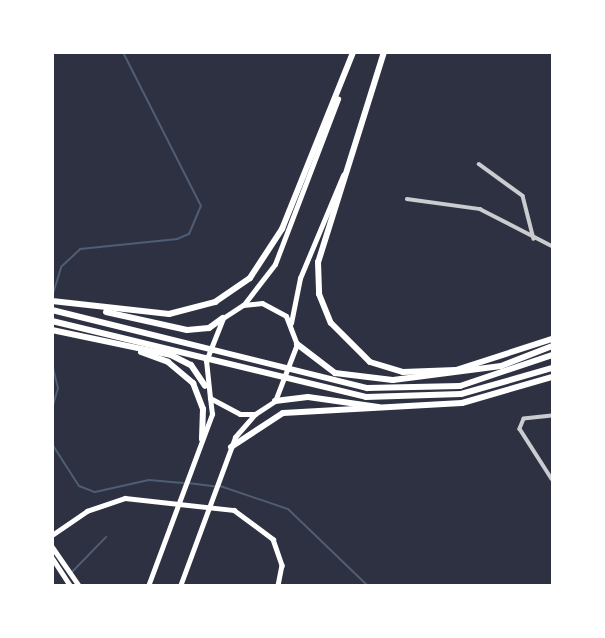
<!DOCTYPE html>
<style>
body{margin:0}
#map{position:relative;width:605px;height:638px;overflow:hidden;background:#2d3142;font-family:Arial,sans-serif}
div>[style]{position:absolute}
.stream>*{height:2px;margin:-1px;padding:0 1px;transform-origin:1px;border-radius:1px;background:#4f5d75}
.minor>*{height:3.5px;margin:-1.75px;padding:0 1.75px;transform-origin:1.75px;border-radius:1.75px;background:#caccd0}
.secondary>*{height:4.5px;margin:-2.25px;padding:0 2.25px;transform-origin:2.25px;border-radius:2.25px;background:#fff}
.primary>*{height:5px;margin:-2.5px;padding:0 2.5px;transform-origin:2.5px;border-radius:2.5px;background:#fff}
.trunk>*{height:5px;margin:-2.5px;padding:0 2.5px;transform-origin:2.5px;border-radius:2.5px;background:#fff}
.motorway>*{height:6px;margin:-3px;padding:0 3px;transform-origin:3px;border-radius:3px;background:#fff}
span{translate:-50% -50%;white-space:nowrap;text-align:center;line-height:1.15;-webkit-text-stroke:6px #fff;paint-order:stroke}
.frame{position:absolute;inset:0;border:54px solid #fff;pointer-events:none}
</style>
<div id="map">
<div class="stream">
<i style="left:52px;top:297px;width:31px;rotate:-73deg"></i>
<i style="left:61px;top:267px;width:26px;rotate:-43deg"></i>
<i style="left:80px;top:249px;width:98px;rotate:-5.9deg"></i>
<i style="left:177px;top:239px;width:13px;rotate:-23deg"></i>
<i style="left:189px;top:234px;width:30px;rotate:-67deg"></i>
<i style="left:201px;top:206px;width:173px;rotate:-116.9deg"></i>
<i style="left:52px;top:364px;width:25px;rotate:76deg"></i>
<i style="left:58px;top:388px;width:22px;rotate:106deg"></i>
<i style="left:52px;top:444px;width:50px;rotate:57.3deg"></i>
<i style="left:79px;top:486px;width:17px;rotate:21deg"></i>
<i style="left:95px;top:492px;width:55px;rotate:-12.5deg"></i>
<i style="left:149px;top:480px;width:34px;rotate:5deg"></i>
<i style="left:188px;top:483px;width:26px;rotate:7deg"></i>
<i style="left:220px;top:486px;width:72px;rotate:18.7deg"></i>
<i style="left:288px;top:509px;width:111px;rotate:43.9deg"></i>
<i style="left:72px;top:572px;width:49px;rotate:-45.8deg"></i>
</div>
<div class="minor">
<i style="left:479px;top:164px;width:54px;rotate:36deg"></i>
<i style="left:523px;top:196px;width:44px;rotate:75.7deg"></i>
<i style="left:407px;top:199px;width:74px;rotate:7.8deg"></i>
<i style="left:480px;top:209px;width:81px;rotate:27.2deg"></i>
<i style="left:552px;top:416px;width:28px;rotate:174deg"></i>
<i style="left:524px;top:419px;width:11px;rotate:112deg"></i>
<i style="left:520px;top:429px;width:59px;rotate:57.4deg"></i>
</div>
<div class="secondary">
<i style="left:52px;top:535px;width:42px;rotate:-34.4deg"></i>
<i style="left:87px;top:511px;width:40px;rotate:-18.9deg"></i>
<i style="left:125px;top:498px;width:110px;rotate:6.3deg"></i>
<i style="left:234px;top:510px;width:49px;rotate:36.6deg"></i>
<i style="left:273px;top:539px;width:28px;rotate:71deg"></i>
<i style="left:282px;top:565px;width:21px;rotate:101deg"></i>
</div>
<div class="primary">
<i style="left:52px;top:547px;width:47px;rotate:55.3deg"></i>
<i style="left:52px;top:558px;width:33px;rotate:57deg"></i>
</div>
<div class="trunk">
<i style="left:245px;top:303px;width:49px;rotate:-52.4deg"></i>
<i style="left:275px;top:264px;width:177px;rotate:-69.1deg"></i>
<i style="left:262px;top:303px;width:27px;rotate:28deg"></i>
<i style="left:286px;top:316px;width:30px;rotate:69deg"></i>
<i style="left:297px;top:344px;width:61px;rotate:111.1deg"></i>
<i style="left:275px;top:401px;width:24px;rotate:147deg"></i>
<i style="left:255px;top:414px;width:15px;rotate:180deg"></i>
<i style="left:240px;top:414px;width:34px;rotate:-152deg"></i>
<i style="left:210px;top:398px;width:37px;rotate:-96deg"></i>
<i style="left:206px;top:361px;width:46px;rotate:-68.4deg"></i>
<i style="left:223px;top:318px;width:24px;rotate:-33deg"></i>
<i style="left:243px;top:305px;width:19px;rotate:-6deg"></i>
<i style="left:291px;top:323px;width:46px;rotate:-78.7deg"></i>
<i style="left:300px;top:278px;width:112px;rotate:-67.3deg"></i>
<i style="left:148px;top:586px;width:184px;rotate:-69.6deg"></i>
<i style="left:212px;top:414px;width:16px;rotate:-97deg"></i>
<i style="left:180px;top:586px;width:159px;rotate:-69.7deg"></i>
<i style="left:235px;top:437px;width:30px;rotate:-49deg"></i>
</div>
<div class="motorway">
<i style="left:384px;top:52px;width:220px;rotate:107.4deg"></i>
<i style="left:318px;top:262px;width:32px;rotate:88deg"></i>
<i style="left:319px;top:294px;width:31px;rotate:68deg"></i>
<i style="left:331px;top:323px;width:55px;rotate:45deg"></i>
<i style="left:370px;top:362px;width:34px;rotate:17deg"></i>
<i style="left:403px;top:372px;width:53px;rotate:-2.2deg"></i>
<i style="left:456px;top:370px;width:101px;rotate:-17.9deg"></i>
<i style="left:52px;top:301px;width:118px;rotate:6.3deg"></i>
<i style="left:169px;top:314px;width:48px;rotate:-14.6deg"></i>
<i style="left:215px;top:302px;width:42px;rotate:-34.4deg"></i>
<i style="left:250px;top:278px;width:59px;rotate:-56.9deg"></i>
<i style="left:282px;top:229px;width:191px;rotate:-68.1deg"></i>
<i style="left:52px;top:310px;width:325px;rotate:13.9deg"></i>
<i style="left:367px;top:388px;width:93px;rotate:-1.2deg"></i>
<i style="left:460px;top:386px;width:97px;rotate:-18.6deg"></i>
<i style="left:106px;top:312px;width:83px;rotate:12.5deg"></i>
<i style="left:187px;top:330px;width:22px;rotate:-5deg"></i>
<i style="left:209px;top:328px;width:17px;rotate:-36deg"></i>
<i style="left:52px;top:321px;width:323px;rotate:13.6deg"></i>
<i style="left:366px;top:397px;width:95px;rotate:-1.8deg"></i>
<i style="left:461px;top:394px;width:95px;rotate:-15.9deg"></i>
<i style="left:52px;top:330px;width:122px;rotate:11.9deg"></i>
<i style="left:171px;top:355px;width:22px;rotate:27deg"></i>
<i style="left:191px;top:365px;width:25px;rotate:56deg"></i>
<i style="left:297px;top:344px;width:48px;rotate:37.3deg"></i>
<i style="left:335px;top:373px;width:58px;rotate:6.9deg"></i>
<i style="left:393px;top:380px;width:109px;rotate:-7.4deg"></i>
<i style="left:501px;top:366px;width:55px;rotate:-21.4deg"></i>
<i style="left:141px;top:352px;width:29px;rotate:20deg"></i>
<i style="left:168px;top:362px;width:33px;rotate:40deg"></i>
<i style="left:193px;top:383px;width:28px;rotate:69deg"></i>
<i style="left:203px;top:409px;width:30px;rotate:92deg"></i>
<i style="left:275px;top:401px;width:33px;rotate:-7deg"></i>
<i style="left:308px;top:397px;width:71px;rotate:8.1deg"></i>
<i style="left:231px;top:447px;width:62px;rotate:-33.2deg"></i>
<i style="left:283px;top:413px;width:179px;rotate:-3.2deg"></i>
<i style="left:462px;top:403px;width:94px;rotate:-16.1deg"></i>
</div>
<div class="frame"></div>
</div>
